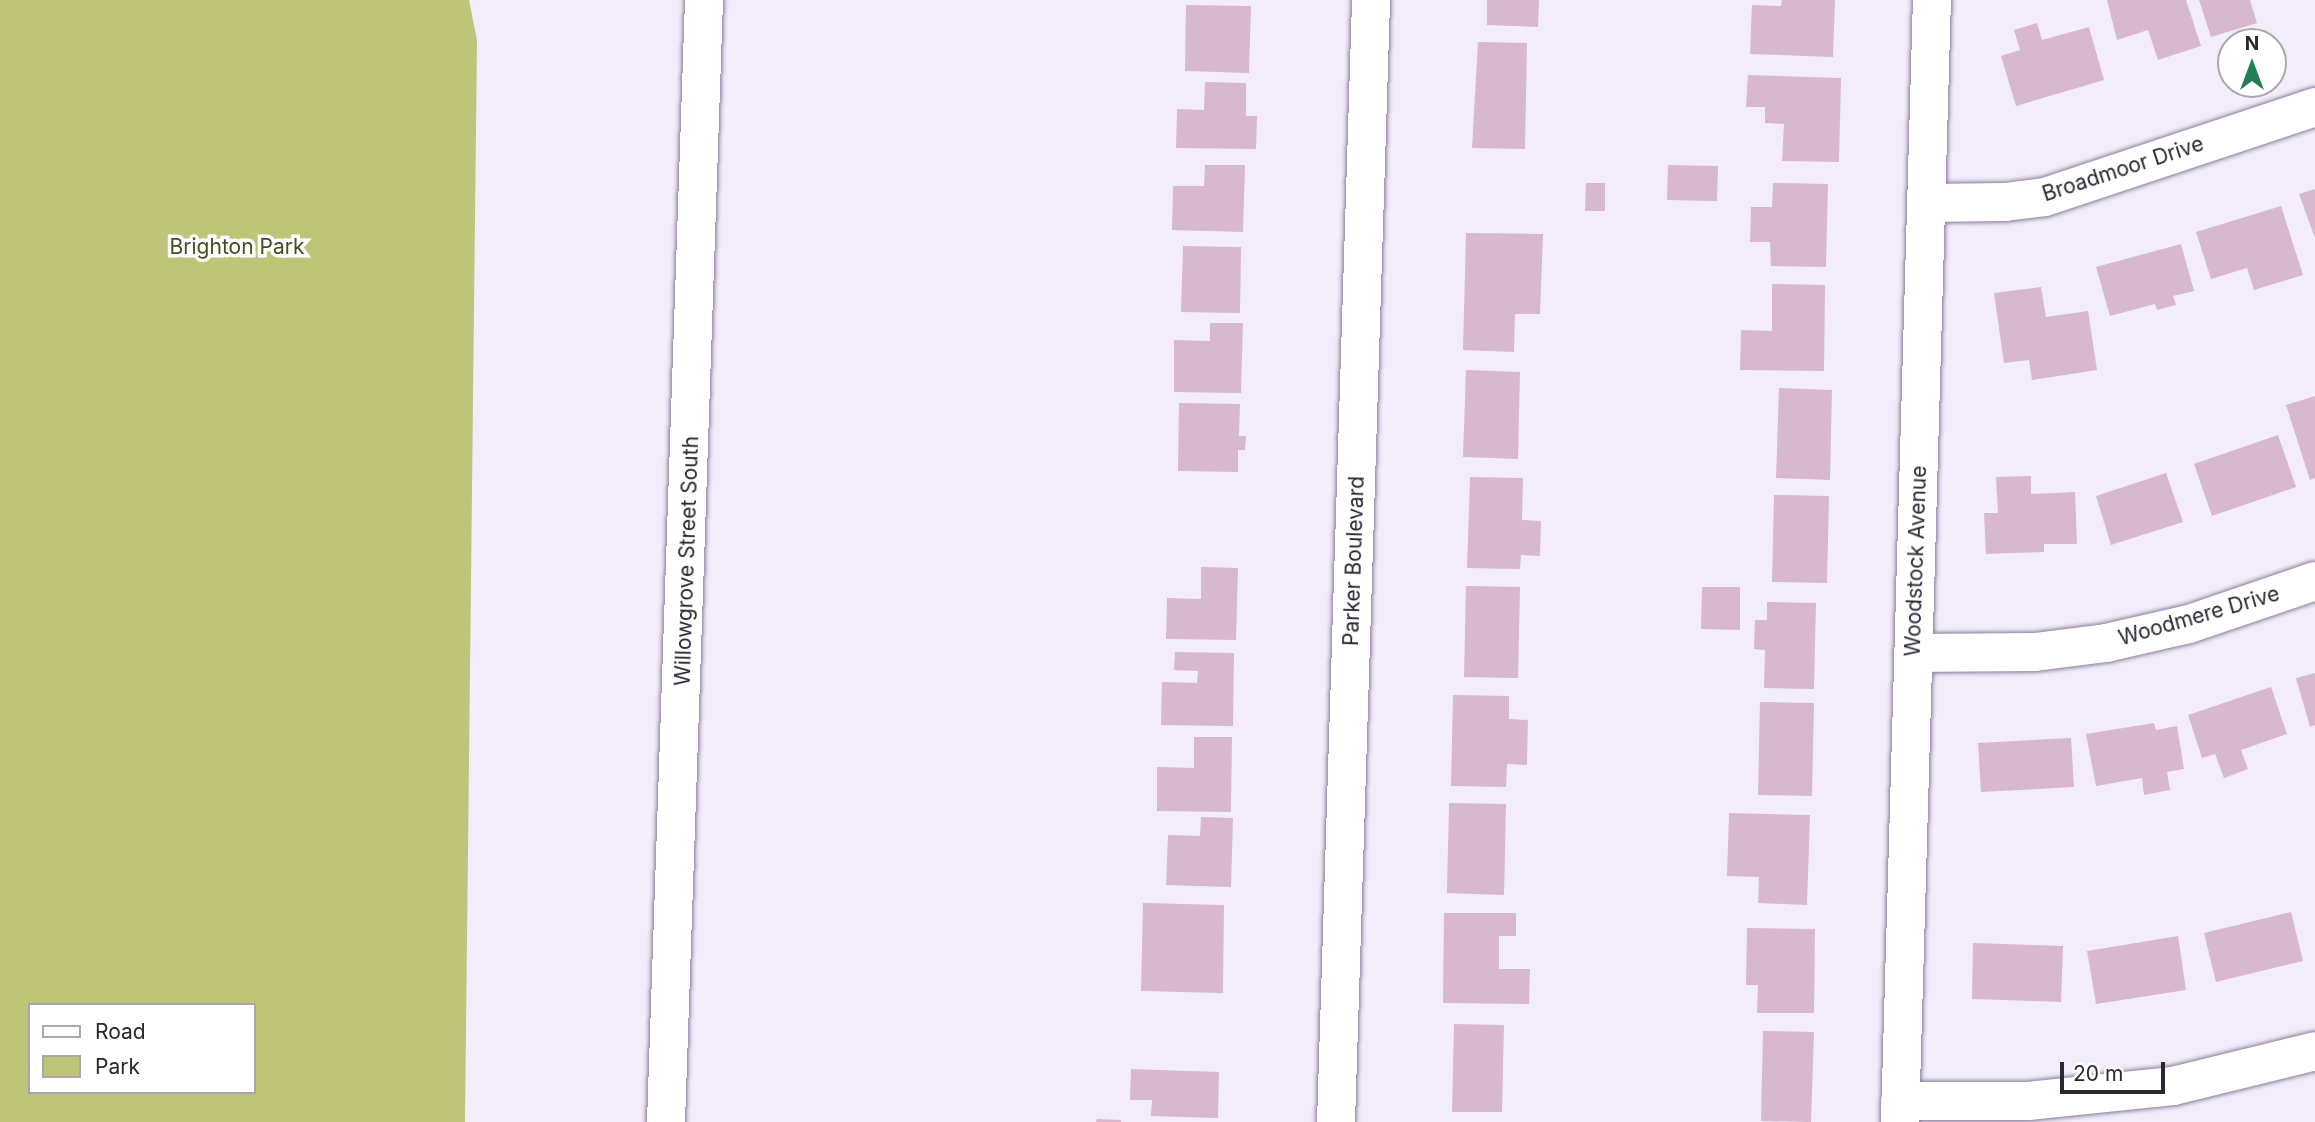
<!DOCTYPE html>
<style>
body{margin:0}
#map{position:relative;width:2315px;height:1122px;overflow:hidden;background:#f3edfb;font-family:Inter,sans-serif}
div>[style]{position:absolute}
.green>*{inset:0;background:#bec578}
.building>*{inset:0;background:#d7b8cd}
.roads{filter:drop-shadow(0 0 2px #8b7e9b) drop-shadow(0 0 2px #8b7e9b)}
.street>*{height:38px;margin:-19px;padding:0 19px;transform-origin:19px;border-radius:19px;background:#fff}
.secondary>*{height:38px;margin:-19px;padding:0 19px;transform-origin:19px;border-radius:19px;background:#fff}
span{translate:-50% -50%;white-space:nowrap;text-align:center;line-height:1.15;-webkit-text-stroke:7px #fff;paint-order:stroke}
.street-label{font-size:21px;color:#2b2632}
.park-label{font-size:21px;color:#484c23}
.legend{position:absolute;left:28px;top:1003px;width:228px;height:91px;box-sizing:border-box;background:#fff;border:2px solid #aaa8ad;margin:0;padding:9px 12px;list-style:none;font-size:21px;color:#2b2632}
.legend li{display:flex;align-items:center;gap:14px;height:35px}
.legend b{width:35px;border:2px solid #aaa8ad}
.north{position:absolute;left:2217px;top:28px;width:70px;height:70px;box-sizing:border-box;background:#fff;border:2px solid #aaa8ad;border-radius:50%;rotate:0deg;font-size:19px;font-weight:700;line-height:28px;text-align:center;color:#2b2632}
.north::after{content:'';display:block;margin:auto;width:24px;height:32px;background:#207f57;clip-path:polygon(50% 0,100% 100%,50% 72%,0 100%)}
.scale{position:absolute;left:2060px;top:1062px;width:105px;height:32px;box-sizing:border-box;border:4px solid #2b2632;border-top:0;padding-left:9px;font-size:21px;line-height:24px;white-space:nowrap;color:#2b2632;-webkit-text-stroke:5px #fff;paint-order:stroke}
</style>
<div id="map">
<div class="green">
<i style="clip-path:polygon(evenodd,0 0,469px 0,477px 40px,465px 1122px,0 1122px,0 0,30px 1005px,254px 1005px,254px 1092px,30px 1092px,30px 1005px)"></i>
</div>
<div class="building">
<i style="clip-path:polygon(1487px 0,1539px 0,1538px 27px,1487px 25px)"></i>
<i style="clip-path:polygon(1782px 0,1835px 0,1833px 57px,1750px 54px,1752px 5px,1781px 6px)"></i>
<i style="clip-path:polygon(2107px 0,2186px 0,2201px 46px,2158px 60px,2148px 30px,2117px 40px)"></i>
<i style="clip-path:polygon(2199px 0,2250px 0,2257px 23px,2211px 37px)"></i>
<i style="clip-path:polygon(1186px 5px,1251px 6px,1249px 73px,1185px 71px)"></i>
<i style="clip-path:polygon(2037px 23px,2042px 40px,2089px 27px,2104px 80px,2016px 106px,2001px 56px,2020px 50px,2014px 30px)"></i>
<i style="clip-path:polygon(1478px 42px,1527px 43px,1525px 149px,1472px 148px)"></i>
<i style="clip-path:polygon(1748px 75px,1841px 78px,1839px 162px,1782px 161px,1784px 124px,1765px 123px,1765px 107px,1746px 107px)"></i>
<i style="clip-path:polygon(1205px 82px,1246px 83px,1246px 116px,1257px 116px,1256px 149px,1176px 148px,1177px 109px,1204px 110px)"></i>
<i style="clip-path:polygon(1205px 165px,1245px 165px,1243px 232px,1172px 230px,1173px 186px,1204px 186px)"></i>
<i style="clip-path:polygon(1668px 165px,1718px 166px,1717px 201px,1667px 200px)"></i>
<i style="clip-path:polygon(1586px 183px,1605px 183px,1605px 211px,1585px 211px)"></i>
<i style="clip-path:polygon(1773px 183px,1828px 184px,1826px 267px,1771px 266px,1770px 242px,1750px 242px,1751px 207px,1772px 207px)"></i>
<i style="clip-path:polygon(2315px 189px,2315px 238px,2299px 194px)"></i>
<i style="clip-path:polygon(2281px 206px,2303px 275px,2254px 290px,2247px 268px,2211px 279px,2196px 232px)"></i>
<i style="clip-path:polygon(1466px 233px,1543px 234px,1540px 314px,1515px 314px,1514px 352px,1463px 350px)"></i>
<i style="clip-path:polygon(2181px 244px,2194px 291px,2173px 296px,2176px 305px,2157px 310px,2155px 304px,2110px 316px,2096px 267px)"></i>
<i style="clip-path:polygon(1183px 246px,1241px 247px,1240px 313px,1181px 312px)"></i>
<i style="clip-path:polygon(1772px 284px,1825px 285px,1824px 371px,1740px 370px,1741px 330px,1772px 331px)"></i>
<i style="clip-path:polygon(2041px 287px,2046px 317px,2088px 311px,2097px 370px,2032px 380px,2029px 360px,2004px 363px,1994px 293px)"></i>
<i style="clip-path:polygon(1210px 323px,1243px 323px,1241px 393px,1174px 392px,1174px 340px,1210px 341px)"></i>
<i style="clip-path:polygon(1466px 370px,1520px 372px,1518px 459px,1463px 457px)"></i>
<i style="clip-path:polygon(1779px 388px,1832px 390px,1830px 480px,1776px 478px)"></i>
<i style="clip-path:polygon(2315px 396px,2315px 478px,2310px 480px,2286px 405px)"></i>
<i style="clip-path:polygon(1179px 403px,1240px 404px,1239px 436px,1246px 436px,1245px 450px,1238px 450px,1238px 472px,1178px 471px)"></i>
<i style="clip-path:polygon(2278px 435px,2296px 487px,2212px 516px,2194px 464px)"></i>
<i style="clip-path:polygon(2166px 473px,2183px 522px,2111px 545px,2096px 496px)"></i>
<i style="clip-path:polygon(2031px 476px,2031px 494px,2075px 492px,2077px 544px,2044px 544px,2044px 552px,1986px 554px,1984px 513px,1998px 513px,1996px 477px)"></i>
<i style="clip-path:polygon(1470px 477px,1523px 478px,1522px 520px,1541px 521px,1540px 556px,1521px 555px,1520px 569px,1467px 568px)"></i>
<i style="clip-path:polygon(1774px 495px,1829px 496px,1827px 583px,1772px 582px)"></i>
<i style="clip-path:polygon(1201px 567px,1238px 568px,1236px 640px,1166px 639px,1167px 598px,1201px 599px)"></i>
<i style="clip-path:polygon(1466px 586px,1520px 587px,1518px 678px,1464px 677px)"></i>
<i style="clip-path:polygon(1702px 587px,1740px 587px,1740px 630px,1701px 629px)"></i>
<i style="clip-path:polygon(1767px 602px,1816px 603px,1814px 689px,1764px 688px,1765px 650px,1754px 649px,1755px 620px,1767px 620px)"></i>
<i style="clip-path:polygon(1175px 652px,1234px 653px,1233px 726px,1161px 725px,1162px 682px,1197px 683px,1198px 671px,1174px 670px)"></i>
<i style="clip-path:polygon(2315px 673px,2315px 725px,2310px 727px,2296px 678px)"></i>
<i style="clip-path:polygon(2271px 687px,2287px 734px,2241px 750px,2248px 769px,2224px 778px,2215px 754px,2202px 758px,2188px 715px)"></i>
<i style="clip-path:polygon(1453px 695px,1509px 696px,1509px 719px,1528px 720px,1527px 765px,1507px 764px,1506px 787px,1451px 786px)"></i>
<i style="clip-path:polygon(1760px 702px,1814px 703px,1812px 796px,1758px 795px)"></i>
<i style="clip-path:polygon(2154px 723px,2156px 730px,2177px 726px,2184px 769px,2167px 772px,2170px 790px,2144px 795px,2142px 778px,2096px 786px,2086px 734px)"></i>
<i style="clip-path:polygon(1194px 737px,1232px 737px,1231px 812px,1157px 811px,1157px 767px,1194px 768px)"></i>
<i style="clip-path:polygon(2071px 738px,2074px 787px,1981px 792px,1978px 743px)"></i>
<i style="clip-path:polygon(1449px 803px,1506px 804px,1504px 895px,1447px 893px)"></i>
<i style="clip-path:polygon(1729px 813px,1810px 815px,1807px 905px,1758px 903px,1759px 877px,1727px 876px)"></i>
<i style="clip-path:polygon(1201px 817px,1233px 818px,1231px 887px,1166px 885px,1168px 835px,1200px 836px)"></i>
<i style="clip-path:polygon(1143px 903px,1224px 905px,1223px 993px,1141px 991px)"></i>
<i style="clip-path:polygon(2291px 912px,2303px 961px,2216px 982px,2204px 933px)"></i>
<i style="clip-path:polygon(1444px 913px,1516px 913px,1516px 936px,1499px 936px,1499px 969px,1530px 969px,1529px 1004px,1443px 1003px)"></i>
<i style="clip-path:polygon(1747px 928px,1815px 929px,1814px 1013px,1757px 1013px,1758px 985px,1746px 985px)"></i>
<i style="clip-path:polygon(2178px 936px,2186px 990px,2096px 1004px,2087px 951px)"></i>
<i style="clip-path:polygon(1973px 943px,2063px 946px,2061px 1002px,1972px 999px)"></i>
<i style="clip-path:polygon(1454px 1024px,1504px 1025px,1502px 1112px,1452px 1112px)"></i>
<i style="clip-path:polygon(1763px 1031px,1814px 1032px,1811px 1122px,1761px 1121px)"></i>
<i style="clip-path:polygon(1131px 1069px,1219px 1072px,1218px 1118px,1151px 1116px,1152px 1100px,1130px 1100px)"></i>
<i style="clip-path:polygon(1097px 1119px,1121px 1120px,1121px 1122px,1096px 1122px)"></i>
</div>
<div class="roads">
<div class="street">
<i style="left:1926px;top:203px;width:79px;rotate:-0.7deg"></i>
<i style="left:2005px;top:202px;width:40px;rotate:-7.1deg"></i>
<i style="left:2045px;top:197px;width:285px;rotate:-18.4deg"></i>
<i style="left:1913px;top:653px;width:122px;rotate:-0.5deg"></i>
<i style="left:2035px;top:652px;width:72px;rotate:-7.2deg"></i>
<i style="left:2106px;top:643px;width:85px;rotate:-12.9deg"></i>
<i style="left:2189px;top:624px;width:133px;rotate:-18.8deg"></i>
<i style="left:1900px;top:1101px;width:128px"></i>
<i style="left:2028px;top:1101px;width:146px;rotate:-5.9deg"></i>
<i style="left:2173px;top:1086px;width:146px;rotate:-13.8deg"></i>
<i style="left:666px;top:1122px;width:1123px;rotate:-88.06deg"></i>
<i style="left:1900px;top:1122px;width:1122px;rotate:-88.37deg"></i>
</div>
<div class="secondary">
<i style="left:1336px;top:1122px;width:1123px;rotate:-88.21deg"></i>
</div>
</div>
<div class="street-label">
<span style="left:2123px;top:169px;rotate:-18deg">Broadmoor Drive</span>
<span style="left:687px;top:561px;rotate:-88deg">Willowgrove Street South</span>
<span style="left:1354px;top:561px;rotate:-88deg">Parker Boulevard</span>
<span style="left:1916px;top:561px;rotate:-88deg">Woodstock Avenue</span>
<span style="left:2199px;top:616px;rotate:-16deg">Woodmere Drive</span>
</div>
<div class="park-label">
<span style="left:237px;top:247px">Brighton Park</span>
</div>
<ul class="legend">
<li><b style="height:9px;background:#fff"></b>Road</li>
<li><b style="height:19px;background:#bec578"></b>Park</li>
</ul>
<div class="north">N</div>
<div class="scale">20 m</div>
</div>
